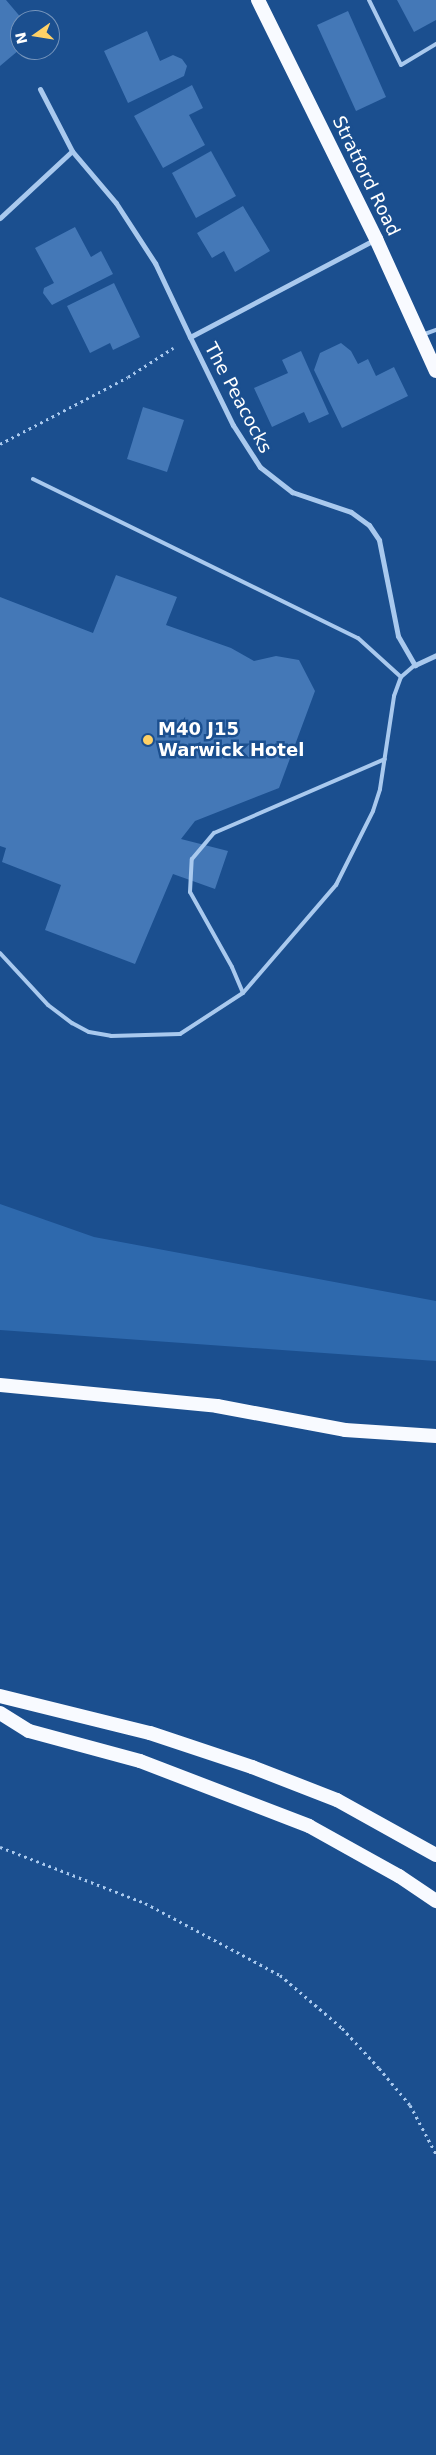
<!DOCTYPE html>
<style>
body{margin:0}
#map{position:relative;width:436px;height:2455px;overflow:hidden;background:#1b4f8f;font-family:"DejaVu Sans",sans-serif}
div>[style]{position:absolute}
.green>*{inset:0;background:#2e69ad}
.building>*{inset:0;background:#4478b7}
.path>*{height:3px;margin-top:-1.5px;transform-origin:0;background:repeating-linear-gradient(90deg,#a9c9ee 0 2.5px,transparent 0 6.5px)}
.service>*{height:4px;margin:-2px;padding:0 2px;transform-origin:2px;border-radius:2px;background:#a9c9ee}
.minor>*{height:5px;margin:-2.5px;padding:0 2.5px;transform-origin:2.5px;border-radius:2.5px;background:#a9c9ee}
.trunk>*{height:14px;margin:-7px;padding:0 7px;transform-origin:7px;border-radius:7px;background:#f8faff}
.dots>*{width:14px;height:14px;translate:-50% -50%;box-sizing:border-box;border:2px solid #1b4f8f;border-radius:50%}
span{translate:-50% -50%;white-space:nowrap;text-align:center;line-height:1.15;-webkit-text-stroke:5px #1b4f8f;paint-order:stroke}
.street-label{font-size:18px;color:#fff}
.poi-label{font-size:18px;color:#fff;font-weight:700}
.left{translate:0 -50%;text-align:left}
.north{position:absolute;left:10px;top:10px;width:50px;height:50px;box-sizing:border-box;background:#1b4f8f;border:1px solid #7695bc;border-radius:50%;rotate:257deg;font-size:14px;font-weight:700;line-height:20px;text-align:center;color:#fff}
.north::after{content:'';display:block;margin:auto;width:18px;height:22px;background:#ffd166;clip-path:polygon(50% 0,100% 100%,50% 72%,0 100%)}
</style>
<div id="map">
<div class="green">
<i style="clip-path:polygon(0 1204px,94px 1237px,436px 1301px,436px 1361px,0 1330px)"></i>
</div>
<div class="building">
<i style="clip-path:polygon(0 0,6px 0,23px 20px,20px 20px,20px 42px,16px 46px,19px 50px,0 66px)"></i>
<i style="clip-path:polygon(397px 0,436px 0,436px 20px,414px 32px)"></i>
<i style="clip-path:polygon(348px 11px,386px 97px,356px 111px,317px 25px)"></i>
<i style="clip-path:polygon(147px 31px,160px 61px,173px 55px,182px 59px,187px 66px,184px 76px,128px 103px,104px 51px)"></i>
<i style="clip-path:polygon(192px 85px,203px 108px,189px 115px,205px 145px,163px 168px,134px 116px)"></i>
<i style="clip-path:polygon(211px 151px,236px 196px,196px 218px,172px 173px)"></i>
<i style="clip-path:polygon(243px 206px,270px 251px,235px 272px,224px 251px,212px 258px,197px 233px)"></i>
<i style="clip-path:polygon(75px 227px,91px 257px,101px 251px,113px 274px,52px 305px,43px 293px,44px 288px,54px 283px,35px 248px)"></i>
<i style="clip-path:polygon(114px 283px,140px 337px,113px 350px,110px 343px,90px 353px,67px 306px)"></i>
<i style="clip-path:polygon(341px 343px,351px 351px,358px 364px,368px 359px,376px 376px,394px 367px,408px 396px,342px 428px,314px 370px,320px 353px)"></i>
<i style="clip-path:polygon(301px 351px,329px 414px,309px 423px,304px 412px,272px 427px,254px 388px,288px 373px,282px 360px)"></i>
<i style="clip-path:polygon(143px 407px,184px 420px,167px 472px,127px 459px)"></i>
<i style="clip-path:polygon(116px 575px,177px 597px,166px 625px,231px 648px,254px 661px,276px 656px,299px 660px,315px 691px,279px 788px,195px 821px,181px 839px,228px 851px,215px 889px,173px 874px,135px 964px,45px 930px,61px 885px,2px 862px,6px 848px,0 846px,0 597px,93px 633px)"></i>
</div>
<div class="path">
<i style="left:0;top:444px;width:144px;rotate:-27.6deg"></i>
<i style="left:128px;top:377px;width:54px;rotate:-32.8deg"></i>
<i style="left:0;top:1847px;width:155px;rotate:21.1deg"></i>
<i style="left:145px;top:1903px;width:153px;rotate:28.1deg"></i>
<i style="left:280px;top:1975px;width:82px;rotate:40.5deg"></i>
<i style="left:342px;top:2028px;width:54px;rotate:47.2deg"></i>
<i style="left:379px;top:2068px;width:48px;rotate:50deg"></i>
<i style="left:410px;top:2105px;width:55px;rotate:62deg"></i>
</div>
<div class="service">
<i style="left:369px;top:0;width:72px;rotate:63.8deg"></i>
<i style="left:401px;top:65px;width:41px;rotate:-31deg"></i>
<i style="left:422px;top:335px;width:15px;rotate:-20deg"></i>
<i style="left:33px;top:479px;width:362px;rotate:26.1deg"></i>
<i style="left:358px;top:638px;width:58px;rotate:42.2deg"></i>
<i style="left:0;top:953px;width:71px;rotate:47.3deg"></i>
<i style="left:48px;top:1005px;width:30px;rotate:37deg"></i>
<i style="left:72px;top:1023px;width:19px;rotate:28deg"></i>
<i style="left:89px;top:1032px;width:22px;rotate:10deg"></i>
<i style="left:111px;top:1036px;width:69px;rotate:-1.7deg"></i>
<i style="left:180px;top:1034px;width:75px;rotate:-33.1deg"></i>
<i style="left:243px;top:993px;width:143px;rotate:-49.3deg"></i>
<i style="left:336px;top:885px;width:83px;rotate:-63.4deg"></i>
<i style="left:373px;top:811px;width:23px;rotate:-72deg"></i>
<i style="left:380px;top:789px;width:94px;rotate:-81.4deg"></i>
<i style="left:394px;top:696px;width:20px;rotate:-70deg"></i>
<i style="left:401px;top:677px;width:18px;rotate:-41deg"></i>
<i style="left:243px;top:993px;width:28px;rotate:-113deg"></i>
<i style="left:232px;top:967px;width:86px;rotate:-119.2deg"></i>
<i style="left:190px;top:892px;width:33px;rotate:-87deg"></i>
<i style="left:192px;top:859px;width:34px;rotate:-50deg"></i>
<i style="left:214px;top:833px;width:186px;rotate:-23.4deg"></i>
</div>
<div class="minor">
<i style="left:40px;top:89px;width:70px;rotate:62.7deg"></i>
<i style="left:72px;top:151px;width:68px;rotate:49.8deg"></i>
<i style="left:116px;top:203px;width:72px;rotate:57deg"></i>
<i style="left:155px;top:263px;width:82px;rotate:64.7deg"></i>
<i style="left:190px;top:337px;width:210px;rotate:-27.8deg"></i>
<i style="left:0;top:218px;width:98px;rotate:-42.9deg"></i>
<i style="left:190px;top:337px;width:98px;rotate:64deg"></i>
<i style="left:233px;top:425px;width:50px;rotate:57.3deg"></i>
<i style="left:260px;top:467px;width:41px;rotate:38deg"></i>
<i style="left:292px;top:492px;width:62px;rotate:18.7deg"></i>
<i style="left:351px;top:512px;width:22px;rotate:36deg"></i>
<i style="left:369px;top:525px;width:18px;rotate:56deg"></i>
<i style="left:379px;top:540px;width:98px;rotate:78.8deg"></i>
<i style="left:398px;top:636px;width:34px;rotate:60deg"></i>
<i style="left:415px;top:665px;width:23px;rotate:-25deg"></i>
</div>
<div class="trunk">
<i style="left:258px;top:0;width:267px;rotate:63.7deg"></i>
<i style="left:376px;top:239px;width:145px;rotate:65.6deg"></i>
<i style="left:0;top:1385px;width:218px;rotate:5.5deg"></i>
<i style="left:217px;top:1406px;width:130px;rotate:10.6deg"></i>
<i style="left:345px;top:1430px;width:91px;rotate:3.8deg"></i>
<i style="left:0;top:1696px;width:154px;rotate:13.9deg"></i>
<i style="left:150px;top:1733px;width:108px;rotate:18.4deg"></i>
<i style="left:252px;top:1767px;width:91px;rotate:21.2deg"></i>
<i style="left:337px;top:1800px;width:113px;rotate:29.1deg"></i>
<i style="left:0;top:1713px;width:34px;rotate:32deg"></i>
<i style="left:29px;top:1731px;width:115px;rotate:15.1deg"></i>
<i style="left:140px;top:1761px;width:181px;rotate:21deg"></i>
<i style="left:309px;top:1826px;width:103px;rotate:29.1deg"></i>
<i style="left:399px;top:1876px;width:45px;rotate:34deg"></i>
</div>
<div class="dots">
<i style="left:148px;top:740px;background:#ffd166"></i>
</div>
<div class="street-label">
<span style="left:366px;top:176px;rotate:64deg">Stratford Road</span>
<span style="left:238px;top:398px;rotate:62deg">The Peacocks</span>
</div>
<div class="poi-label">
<span class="left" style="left:158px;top:740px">M40 J15<br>Warwick Hotel</span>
</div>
<div class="north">N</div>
</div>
